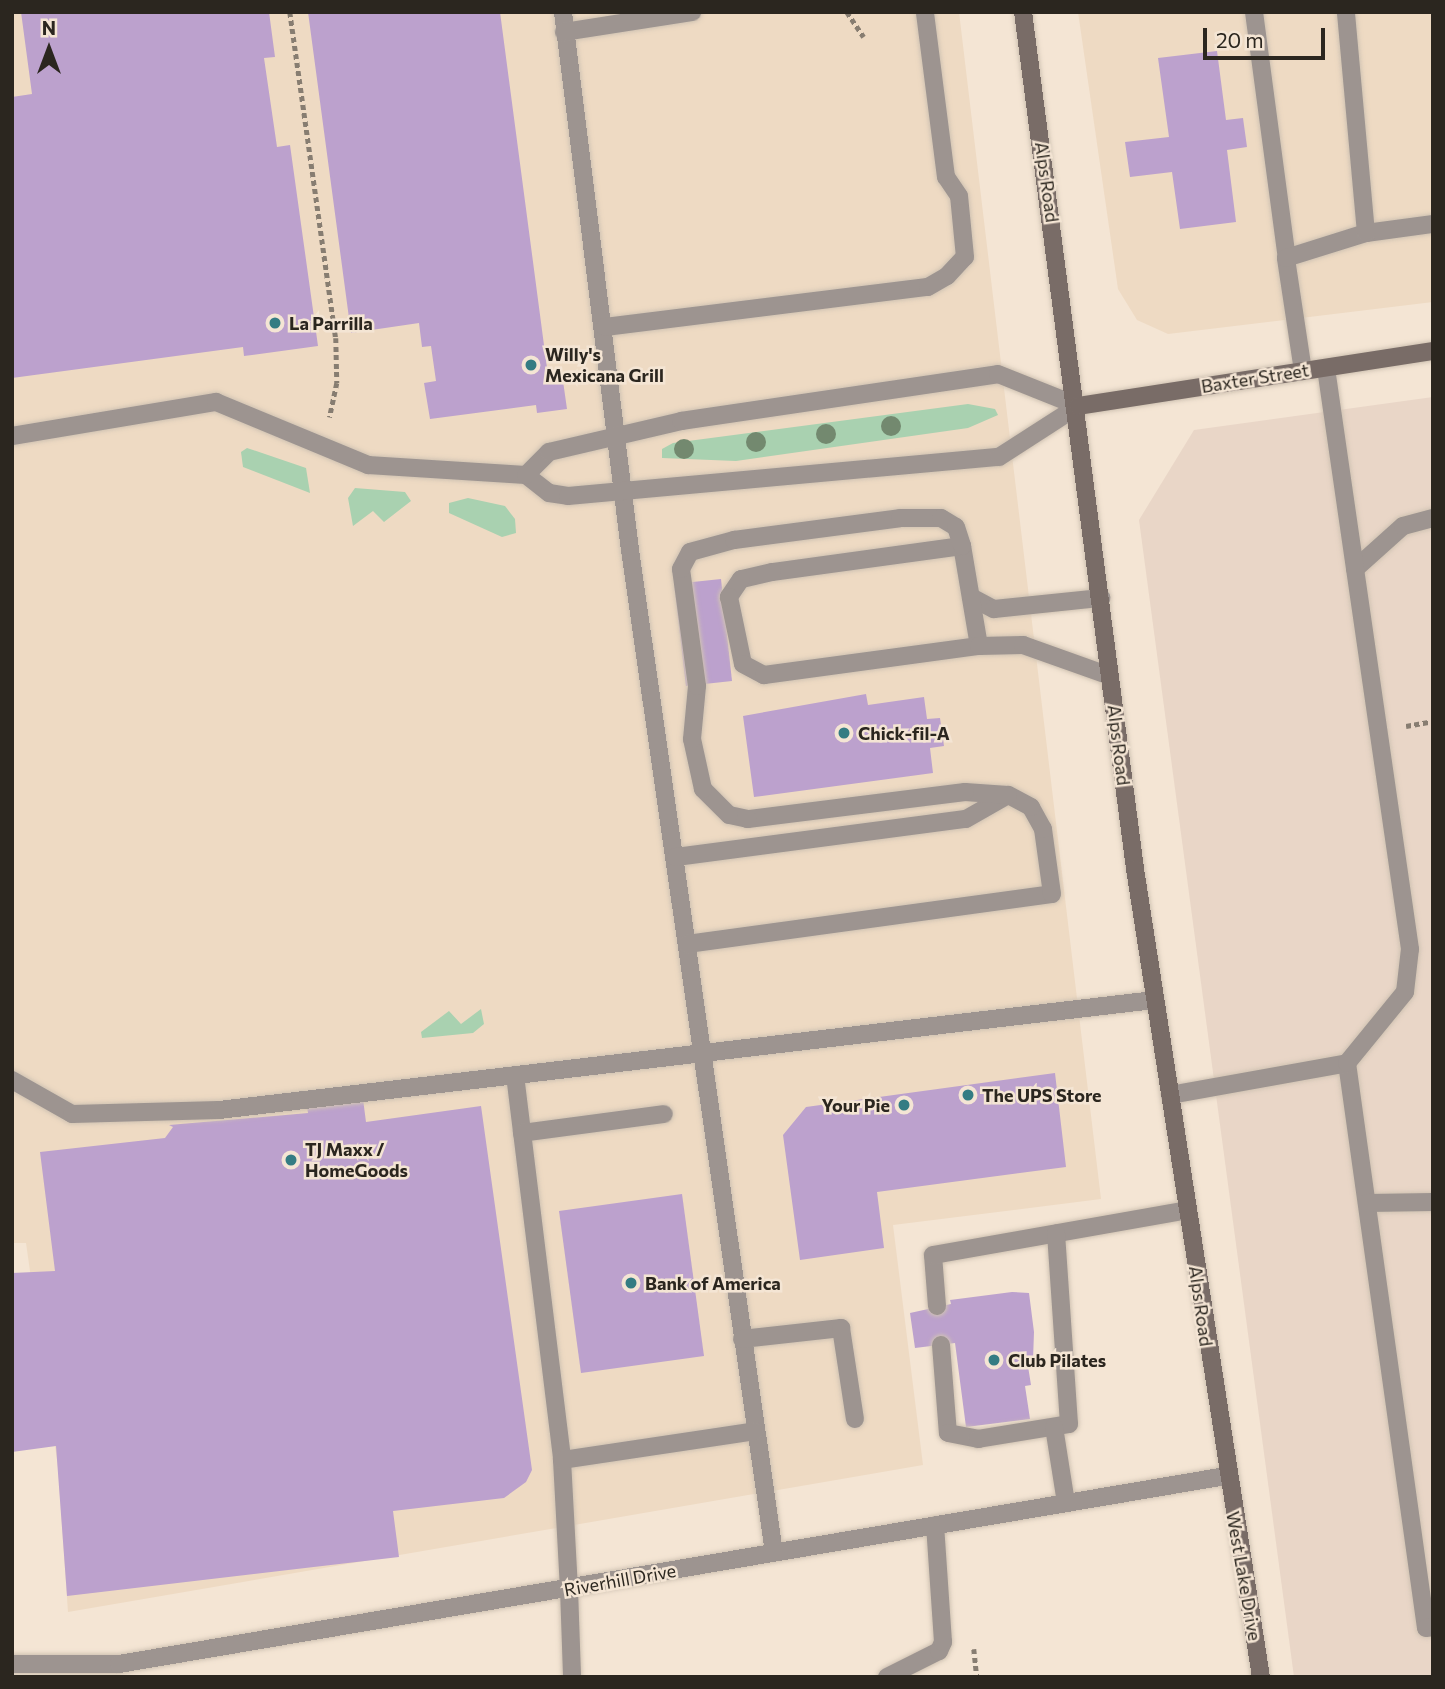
<!DOCTYPE html>
<style>
body{margin:0}
#map{position:relative;width:1445px;height:1689px;overflow:hidden;background:#f4e5d4;font-family:Commissioner,sans-serif}
div>[style]{position:absolute}
.built>*{inset:0;background:#eedac3}
.education>*{inset:0;background:#e9d6c7}
.green>*{inset:0;background:#a9d1b0}
.building>*{inset:0;background:#bca1cd}
.path>*{height:4.5px;margin-top:-2.25px;transform-origin:0;background:repeating-linear-gradient(90deg,#877d71 0 5px,transparent 0 8.5px)}
.roads{filter:drop-shadow(0 0 2px #d0c3b3) drop-shadow(0 0 2px #d0c3b3)}
.lane>*{height:18px;margin:-9px;padding:0 9px;transform-origin:9px;border-radius:9px;background:#9d9490}
.street>*{height:18px;margin:-9px;padding:0 9px;transform-origin:9px;border-radius:9px;background:#9d9490}
.secondary>*{height:18px;margin:-9px;padding:0 9px;transform-origin:9px;border-radius:9px;background:#796c67}
.trees>*{width:20px;height:20px;margin:-10px;border-radius:50%;background:#73896f}
.dots>*{width:19px;height:19px;translate:-50% -50%;box-sizing:border-box;border:4px solid #f4e5d4;border-radius:50%}
span{translate:-50% -50%;white-space:nowrap;text-align:center;line-height:1.15;-webkit-text-stroke:5px #f4e5d4;paint-order:stroke}
.street-label{font-size:18px;color:#2b261f}
.poi-label{font-size:18px;color:#2b261f;font-weight:700}
.left{translate:0 -50%;text-align:left}
.right{translate:-100% -50%;text-align:right}
.frame{position:absolute;inset:0;border:14px solid #2b261f;pointer-events:none}
.north{position:absolute;left:14px;top:14px;width:70px;height:70px;-webkit-text-stroke:5px #f4e5d4;paint-order:stroke;rotate:0deg;font-size:19px;font-weight:700;line-height:28px;text-align:center;color:#2b261f}
.north::after{content:'';display:block;margin:auto;width:24px;height:32px;background:#2b261f;clip-path:polygon(50% 0,100% 100%,50% 72%,0 100%)}
.scale{position:absolute;left:1203px;top:28px;width:122px;height:32px;box-sizing:border-box;border:4px solid #2b261f;border-top:0;padding-left:9px;font-size:21px;line-height:24px;white-space:nowrap;color:#2b261f;-webkit-text-stroke:5px #f4e5d4;paint-order:stroke}
</style>
<div id="map">
<div class="built">
<i style="clip-path:polygon(12px 12px,959px 12px,1101px 1199px,893px 1225px,923px 1465px,68px 1612px,58px 1467px,26px 1243px,12px 1243px)"></i>
<i style="clip-path:polygon(1078px 12px,1433px 12px,1433px 302px,1168px 334px,1137px 320px,1118px 289px)"></i>
</div>
<div class="education">
<i style="clip-path:polygon(1433px 397px,1433px 1677px,1294px 1677px,1139px 520px,1194px 430px)"></i>
</div>
<div class="green">
<i style="clip-path:polygon(968px 404px,995px 409px,998px 415px,968px 428px,736px 461px,662px 458px,662px 449px,673px 443px)"></i>
<i style="clip-path:polygon(247px 448px,306px 468px,310px 493px,243px 467px,241px 452px)"></i>
<i style="clip-path:polygon(355px 488px,405px 492px,411px 501px,384px 522px,373px 511px,353px 526px,348px 498px)"></i>
<i style="clip-path:polygon(468px 498px,505px 506px,515px 519px,516px 533px,502px 537px,449px 513px,449px 503px)"></i>
<i style="clip-path:polygon(481px 1009px,484px 1024px,473px 1033px,422px 1038px,421px 1032px,449px 1011px,461px 1024px)"></i>
</div>
<div class="building">
<i style="clip-path:polygon(21px 12px,269px 12px,275px 57px,264px 58px,277px 147px,290px 145px,318px 346px,244px 356px,243px 347px,12px 378px,12px 97px,32px 94px)"></i>
<i style="clip-path:polygon(308px 12px,500px 12px,549px 383px,563px 381px,567px 409px,537px 413px,536px 405px,430px 419px,424px 383px,436px 381px,431px 346px,422px 347px,419px 323px,351px 333px)"></i>
<i style="clip-path:polygon(1217px 51px,1226px 120px,1243px 118px,1247px 147px,1227px 150px,1236px 222px,1180px 229px,1172px 172px,1130px 177px,1125px 142px,1169px 137px,1158px 58px)"></i>
<i style="clip-path:polygon(721px 579px,732px 681px,686px 686px,674px 584px)"></i>
<i style="clip-path:polygon(866px 694px,868px 705px,924px 697px,927px 719px,940px 718px,944px 746px,930px 748px,933px 773px,754px 797px,743px 716px)"></i>
<i style="clip-path:polygon(1055px 1073px,1066px 1167px,877px 1192px,884px 1248px,800px 1260px,783px 1135px,806px 1107px)"></i>
<i style="clip-path:polygon(363px 1099px,366px 1122px,481px 1106px,532px 1470px,526px 1482px,504px 1498px,393px 1511px,399px 1557px,67px 1596px,56px 1446px,12px 1452px,12px 1273px,55px 1271px,40px 1152px,165px 1138px,173px 1127px,169px 1125px,308px 1113px,307px 1107px)"></i>
<i style="clip-path:polygon(682px 1194px,704px 1356px,581px 1373px,559px 1211px)"></i>
<i style="clip-path:polygon(1012px 1292px,1029px 1293px,1034px 1332px,1033px 1360px,1027px 1360px,1031px 1385px,1025px 1386px,1030px 1419px,966px 1427px,955px 1343px,915px 1348px,910px 1313px,951px 1304px,950px 1300px)"></i>
</div>
<div class="path">
<i style="left:290px;top:12px;width:329px;rotate:82deg"></i>
<i style="left:336px;top:338px;width:45px;rotate:88.7deg"></i>
<i style="left:337px;top:383px;width:35px;rotate:102deg"></i>
<i style="left:847px;top:12px;width:30px;rotate:56deg"></i>
<i style="left:1406px;top:726px;width:27px;rotate:-10deg"></i>
<i style="left:974px;top:1649px;width:28px;rotate:84deg"></i>
</div>
<div class="roads">
<div class="lane">
<i style="left:563px;top:12px;width:542px;rotate:82.9deg"></i>
<i style="left:630px;top:550px;width:1013px;rotate:81.83deg"></i>
<i style="left:1254px;top:12px;width:248px;rotate:82.4deg"></i>
<i style="left:564px;top:32px;width:130px;rotate:-8.9deg"></i>
<i style="left:1366px;top:233px;width:68px;rotate:-7.7deg"></i>
<i style="left:605px;top:327px;width:325px;rotate:-7.1deg"></i>
<i style="left:928px;top:287px;width:22px;rotate:-30deg"></i>
<i style="left:947px;top:276px;width:26px;rotate:-47deg"></i>
<i style="left:965px;top:257px;width:61px;rotate:-95.6deg"></i>
<i style="left:959px;top:196px;width:23px;rotate:-124deg"></i>
<i style="left:946px;top:177px;width:166px;rotate:-97.3deg"></i>
<i style="left:1303px;top:371px;width:114px;rotate:-98.6deg"></i>
<i style="left:1286px;top:258px;width:84px;rotate:-17.4deg"></i>
<i style="left:1366px;top:233px;width:222px;rotate:-95.2deg"></i>
<i style="left:12px;top:436px;width:207px;rotate:-9.5deg"></i>
<i style="left:216px;top:402px;width:165px;rotate:22.5deg"></i>
<i style="left:368px;top:465px;width:158px;rotate:3.6deg"></i>
<i style="left:526px;top:475px;width:29px;rotate:38deg"></i>
<i style="left:549px;top:493px;width:19px;rotate:9deg"></i>
<i style="left:568px;top:496px;width:433px;rotate:-5.2deg"></i>
<i style="left:999px;top:457px;width:94px;rotate:-32.8deg"></i>
<i style="left:526px;top:475px;width:33px;rotate:-45deg"></i>
<i style="left:549px;top:452px;width:136px;rotate:-13.2deg"></i>
<i style="left:681px;top:421px;width:320px;rotate:-8.4deg"></i>
<i style="left:998px;top:374px;width:86px;rotate:21.8deg"></i>
<i style="left:1355px;top:569px;width:64px;rotate:-41.9deg"></i>
<i style="left:1403px;top:526px;width:31px;rotate:-15deg"></i>
<i style="left:971px;top:597px;width:26px;rotate:28deg"></i>
<i style="left:994px;top:609px;width:108px;rotate:-5.9deg"></i>
<i style="left:979px;top:646px;width:101px;rotate:-99.6deg"></i>
<i style="left:962px;top:546px;width:192px;rotate:172.2deg"></i>
<i style="left:772px;top:572px;width:32px;rotate:167deg"></i>
<i style="left:741px;top:579px;width:22px;rotate:124deg"></i>
<i style="left:729px;top:597px;width:68px;rotate:78.2deg"></i>
<i style="left:743px;top:664px;width:24px;rotate:28deg"></i>
<i style="left:764px;top:675px;width:217px;rotate:-7.7deg"></i>
<i style="left:979px;top:646px;width:44px;rotate:-1.3deg"></i>
<i style="left:1023px;top:645px;width:92px;rotate:19.6deg"></i>
<i style="left:676px;top:857px;width:292px;rotate:-7.5deg"></i>
<i style="left:966px;top:819px;width:48px;rotate:-29.7deg"></i>
<i style="left:687px;top:944px;width:368px;rotate:-7.8deg"></i>
<i style="left:1052px;top:894px;width:66px;rotate:-97.9deg"></i>
<i style="left:1043px;top:829px;width:25px;rotate:-119deg"></i>
<i style="left:1031px;top:807px;width:26px;rotate:-152deg"></i>
<i style="left:1008px;top:795px;width:43px;rotate:-176deg"></i>
<i style="left:965px;top:792px;width:219px;rotate:172.9deg"></i>
<i style="left:748px;top:819px;width:19px;rotate:-168deg"></i>
<i style="left:729px;top:815px;width:37px;rotate:-135deg"></i>
<i style="left:703px;top:789px;width:51px;rotate:-102.4deg"></i>
<i style="left:692px;top:739px;width:53px;rotate:-84.6deg"></i>
<i style="left:697px;top:686px;width:118px;rotate:-97.8deg"></i>
<i style="left:681px;top:569px;width:19px;rotate:-62deg"></i>
<i style="left:690px;top:552px;width:46px;rotate:-15.3deg"></i>
<i style="left:734px;top:540px;width:167px;rotate:-7.5deg"></i>
<i style="left:900px;top:518px;width:41px"></i>
<i style="left:941px;top:518px;width:17px;rotate:31deg"></i>
<i style="left:956px;top:527px;width:20px;rotate:72deg"></i>
<i style="left:1347px;top:1063px;width:570px;rotate:82.04deg"></i>
<i style="left:1426px;top:1628px;width:7px;rotate:-8deg"></i>
<i style="left:515px;top:1075px;width:388px;rotate:83deg"></i>
<i style="left:562px;top:1460px;width:129px;rotate:86.9deg"></i>
<i style="left:12px;top:1080px;width:69px;rotate:29.5deg"></i>
<i style="left:72px;top:1114px;width:147px;rotate:-1.6deg"></i>
<i style="left:219px;top:1110px;width:941px;rotate:-6.71deg"></i>
<i style="left:1170px;top:1095px;width:180px;rotate:-10.2deg"></i>
<i style="left:1347px;top:1063px;width:92px;rotate:-50.8deg"></i>
<i style="left:1405px;top:992px;width:43px;rotate:-83.4deg"></i>
<i style="left:1410px;top:949px;width:587px;rotate:-98.23deg"></i>
<i style="left:522px;top:1133px;width:143px;rotate:-7.6deg"></i>
<i style="left:1367px;top:1203px;width:66px;rotate:-0.9deg"></i>
<i style="left:937px;top:1306px;width:51px;rotate:-94.5deg"></i>
<i style="left:933px;top:1255px;width:258px;rotate:-10deg"></i>
<i style="left:742px;top:1339px;width:100px;rotate:-6.3deg"></i>
<i style="left:841px;top:1328px;width:92px;rotate:81.3deg"></i>
<i style="left:941px;top:1345px;width:88px;rotate:85.5deg"></i>
<i style="left:948px;top:1433px;width:31px;rotate:11deg"></i>
<i style="left:978px;top:1439px;width:92px;rotate:-9.4deg"></i>
<i style="left:1069px;top:1424px;width:191px;rotate:-93.9deg"></i>
<i style="left:1054px;top:1427px;width:77px;rotate:81deg"></i>
<i style="left:562px;top:1460px;width:195px;rotate:-8.5deg"></i>
<i style="left:887px;top:1677px;width:58px;rotate:-26.6deg"></i>
<i style="left:939px;top:1651px;width:10px;rotate:-66deg"></i>
<i style="left:943px;top:1642px;width:117px;rotate:-93.9deg"></i>
</div>
<div class="street">
<i style="left:569px;top:1589px;width:88px;rotate:88deg"></i>
<i style="left:12px;top:1664px;width:107px"></i>
<i style="left:119px;top:1664px;width:1123px;rotate:-9.64deg"></i>
</div>
<div class="secondary">
<i style="left:1023px;top:12px;width:864px;rotate:82.55deg"></i>
<i style="left:1135px;top:869px;width:818px;rotate:81.14deg"></i>
<i style="left:1078px;top:406px;width:359px;rotate:-8.8deg"></i>
</div>
</div>
<div class="trees">
<i style="left:891px;top:426px"></i>
<i style="left:826px;top:434px"></i>
<i style="left:756px;top:442px"></i>
<i style="left:684px;top:449px"></i>
</div>
<div class="dots">
<i style="left:275px;top:323px;background:#347c83"></i>
<i style="left:531px;top:365px;background:#347c83"></i>
<i style="left:844px;top:733px;background:#347c83"></i>
<i style="left:968px;top:1095px;background:#347c83"></i>
<i style="left:904px;top:1105px;background:#347c83"></i>
<i style="left:291px;top:1160px;background:#347c83"></i>
<i style="left:631px;top:1283px;background:#347c83"></i>
<i style="left:994px;top:1360px;background:#347c83"></i>
</div>
<div class="street-label">
<span style="left:1047px;top:182px;rotate:82deg">Alps Road</span>
<span style="left:1255px;top:378px;rotate:-9deg">Baxter Street</span>
<span style="left:1119px;top:745px;rotate:83deg">Alps Road</span>
<span style="left:1201px;top:1306px;rotate:82deg">Alps Road</span>
<span style="left:1244px;top:1576px;rotate:80deg">West Lake Drive</span>
<span style="left:620px;top:1580px;rotate:-10deg">Riverhill Drive</span>
</div>
<div class="poi-label">
<span class="left" style="left:289px;top:323px">La Parrilla</span>
<span class="left" style="left:545px;top:365px">Willy's<br>Mexicana Grill</span>
<span class="left" style="left:858px;top:733px">Chick-fil-A</span>
<span class="left" style="left:982px;top:1095px">The UPS Store</span>
<span class="right" style="left:890px;top:1105px">Your Pie</span>
<span class="left" style="left:305px;top:1160px">TJ Maxx /<br>HomeGoods</span>
<span class="left" style="left:645px;top:1283px">Bank of America</span>
<span class="left" style="left:1008px;top:1360px">Club Pilates</span>
</div>
<div class="frame"></div>
<div class="north">N</div>
<div class="scale">20 m</div>
</div>
